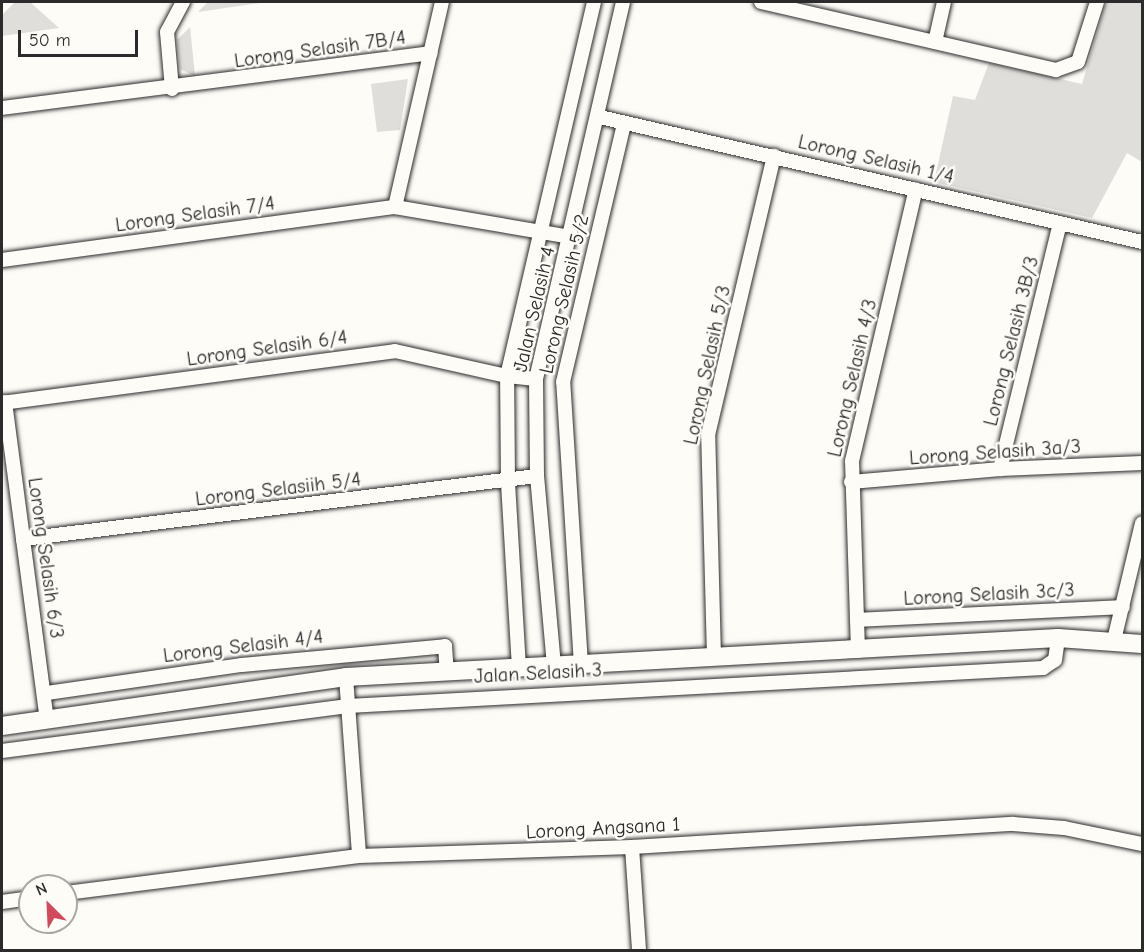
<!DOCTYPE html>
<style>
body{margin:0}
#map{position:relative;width:1144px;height:952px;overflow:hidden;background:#fdfcf7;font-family:"Comic Neue",sans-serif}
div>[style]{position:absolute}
.green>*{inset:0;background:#dfdeda}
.roads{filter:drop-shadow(0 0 2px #2b2b2b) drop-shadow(0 0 2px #2b2b2b)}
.street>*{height:14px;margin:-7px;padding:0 7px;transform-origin:7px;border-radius:7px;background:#fdfcf7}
.secondary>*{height:18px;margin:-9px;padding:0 9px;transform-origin:9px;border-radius:9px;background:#fdfcf7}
span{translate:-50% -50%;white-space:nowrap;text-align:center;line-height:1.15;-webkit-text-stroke:5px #fdfcf7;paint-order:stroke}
.street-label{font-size:20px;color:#2b2b2b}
.frame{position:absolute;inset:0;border:3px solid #2b2b2b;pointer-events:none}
.north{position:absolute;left:18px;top:874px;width:60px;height:60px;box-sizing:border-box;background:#fdfcf7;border:2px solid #a9a8a5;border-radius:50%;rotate:336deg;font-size:16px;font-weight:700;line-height:24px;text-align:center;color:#2b2b2b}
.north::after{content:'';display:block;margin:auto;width:21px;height:27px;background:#d1495b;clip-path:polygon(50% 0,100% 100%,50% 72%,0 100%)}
.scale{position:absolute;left:18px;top:30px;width:120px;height:27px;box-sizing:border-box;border:3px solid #2b2b2b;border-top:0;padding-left:8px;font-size:18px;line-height:21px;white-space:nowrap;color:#2b2b2b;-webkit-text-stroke:4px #fdfcf7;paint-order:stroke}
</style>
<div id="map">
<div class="green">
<i style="clip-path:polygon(15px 2px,30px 2px,59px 28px,2px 36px,2px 15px)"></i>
<i style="clip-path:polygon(208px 2px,267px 2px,198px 12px)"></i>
<i style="clip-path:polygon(1106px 2px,1142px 2px,1142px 162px,1127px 153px,1092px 218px,934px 182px,953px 96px,975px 100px,989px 63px,1082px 84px)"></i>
<i style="clip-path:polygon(190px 27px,195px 76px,180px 69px,177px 40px)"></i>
<i style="clip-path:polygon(408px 79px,400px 130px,377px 132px,371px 84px)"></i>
</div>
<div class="roads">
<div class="street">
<i style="left:761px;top:2px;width:303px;rotate:13deg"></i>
<i style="left:1056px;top:70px;width:23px;rotate:-20deg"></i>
<i style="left:1078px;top:62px;width:63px;rotate:-72.4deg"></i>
<i style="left:935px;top:42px;width:41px;rotate:-77.3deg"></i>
<i style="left:172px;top:89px;width:57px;rotate:-95deg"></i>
<i style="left:167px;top:32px;width:34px;rotate:-62deg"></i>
<i style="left:2px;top:108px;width:432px;rotate:-7.3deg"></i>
<i style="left:600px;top:117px;width:556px;rotate:12.99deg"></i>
<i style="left:395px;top:207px;width:210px;rotate:-77.1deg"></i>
<i style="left:2px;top:260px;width:397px;rotate:-7.7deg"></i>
<i style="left:395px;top:207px;width:179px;rotate:9.7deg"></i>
<i style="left:5px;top:402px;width:321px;rotate:82.5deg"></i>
<i style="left:2px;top:403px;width:396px;rotate:-7.5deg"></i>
<i style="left:395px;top:351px;width:115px;rotate:12.6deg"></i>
<i style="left:507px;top:376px;width:29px;rotate:6deg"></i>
<i style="left:1000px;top:469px;width:253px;rotate:-76.3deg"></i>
<i style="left:851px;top:482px;width:150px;rotate:-5deg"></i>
<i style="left:1000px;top:469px;width:142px;rotate:-2.4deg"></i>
<i style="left:23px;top:539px;width:518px;rotate:-6.99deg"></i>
<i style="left:857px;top:620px;width:266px;rotate:-2.8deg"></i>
<i style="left:1114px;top:640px;width:120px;rotate:-76.5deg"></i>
<i style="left:858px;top:651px;width:190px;rotate:-91.8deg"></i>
<i style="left:852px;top:461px;width:279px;rotate:-76.8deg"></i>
<i style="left:714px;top:657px;width:222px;rotate:-91.5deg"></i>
<i style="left:708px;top:435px;width:287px;rotate:-76.7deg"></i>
<i style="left:581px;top:665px;width:284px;rotate:-93.6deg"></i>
<i style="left:563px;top:382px;width:265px;rotate:-76.7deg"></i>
<i style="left:554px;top:666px;width:191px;rotate:-95.1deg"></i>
<i style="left:537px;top:476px;width:97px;rotate:-90.6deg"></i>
<i style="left:536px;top:379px;width:387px;rotate:-77deg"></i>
<i style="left:519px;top:668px;width:187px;rotate:-93.4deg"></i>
<i style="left:508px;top:481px;width:105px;rotate:-90.5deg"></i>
<i style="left:507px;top:376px;width:384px;rotate:-76.9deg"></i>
<i style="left:346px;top:677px;width:179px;rotate:85.8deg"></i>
<i style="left:47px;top:693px;width:197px;rotate:-8.2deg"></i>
<i style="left:242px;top:665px;width:204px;rotate:-5.3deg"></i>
<i style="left:445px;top:646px;width:27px;rotate:86deg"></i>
<i style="left:2px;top:751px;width:349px;rotate:-7.4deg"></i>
<i style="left:348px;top:706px;width:696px;rotate:-3.13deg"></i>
<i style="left:1043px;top:668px;width:14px;rotate:-34deg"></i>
<i style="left:1055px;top:660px;width:22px;rotate:-82deg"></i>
<i style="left:632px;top:847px;width:103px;rotate:86.1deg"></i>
<i style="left:66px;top:893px;width:295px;rotate:-7.2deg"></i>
<i style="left:359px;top:856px;width:273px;rotate:-1.9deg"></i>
<i style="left:632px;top:847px;width:382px;rotate:-3.5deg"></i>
<i style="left:1013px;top:824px;width:51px;rotate:4.5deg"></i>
<i style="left:1064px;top:828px;width:80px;rotate:11.6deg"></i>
<i style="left:2px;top:902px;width:28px;rotate:-8deg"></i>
</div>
<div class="secondary">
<i style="left:2px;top:726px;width:347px;rotate:-8.1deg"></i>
<i style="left:346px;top:677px;width:713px;rotate:-3.14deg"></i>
<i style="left:1058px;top:638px;width:84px;rotate:4.1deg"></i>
</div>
</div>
<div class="street-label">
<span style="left:320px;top:49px;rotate:-8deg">Lorong Selasih 7B/4</span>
<span style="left:876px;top:159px;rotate:13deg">Lorong Selasih 1/4</span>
<span style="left:195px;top:214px;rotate:-8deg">Lorong Selasih 7/4</span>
<span style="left:564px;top:294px;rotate:-77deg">Lorong Selasih 5/2</span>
<span style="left:534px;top:309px;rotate:-77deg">Jalan Selasih 4</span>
<span style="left:1011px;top:341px;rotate:-76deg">Lorong Selasih 3B/3</span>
<span style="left:267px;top:348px;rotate:-8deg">Lorong Selasih 6/4</span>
<span style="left:707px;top:365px;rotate:-78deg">Lorong Selasih 5/3</span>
<span style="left:852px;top:378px;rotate:-77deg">Lorong Selasih 4/3</span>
<span style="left:995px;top:452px;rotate:-4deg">Lorong Selasih 3a/3</span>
<span style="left:278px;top:489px;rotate:-7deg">Lorong Selasiih 5/4</span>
<span style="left:46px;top:558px;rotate:82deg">Lorong Selasih 6/3</span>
<span style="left:989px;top:594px;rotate:-3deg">Lorong Selasih 3c/3</span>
<span style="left:243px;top:646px;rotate:-7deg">Lorong Selasih 4/4</span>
<span style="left:538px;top:673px;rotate:-3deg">Jalan Selasih 3</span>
<span style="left:603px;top:828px;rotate:-3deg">Lorong Angsana 1</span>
</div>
<div class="frame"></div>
<div class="north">N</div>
<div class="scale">50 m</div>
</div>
